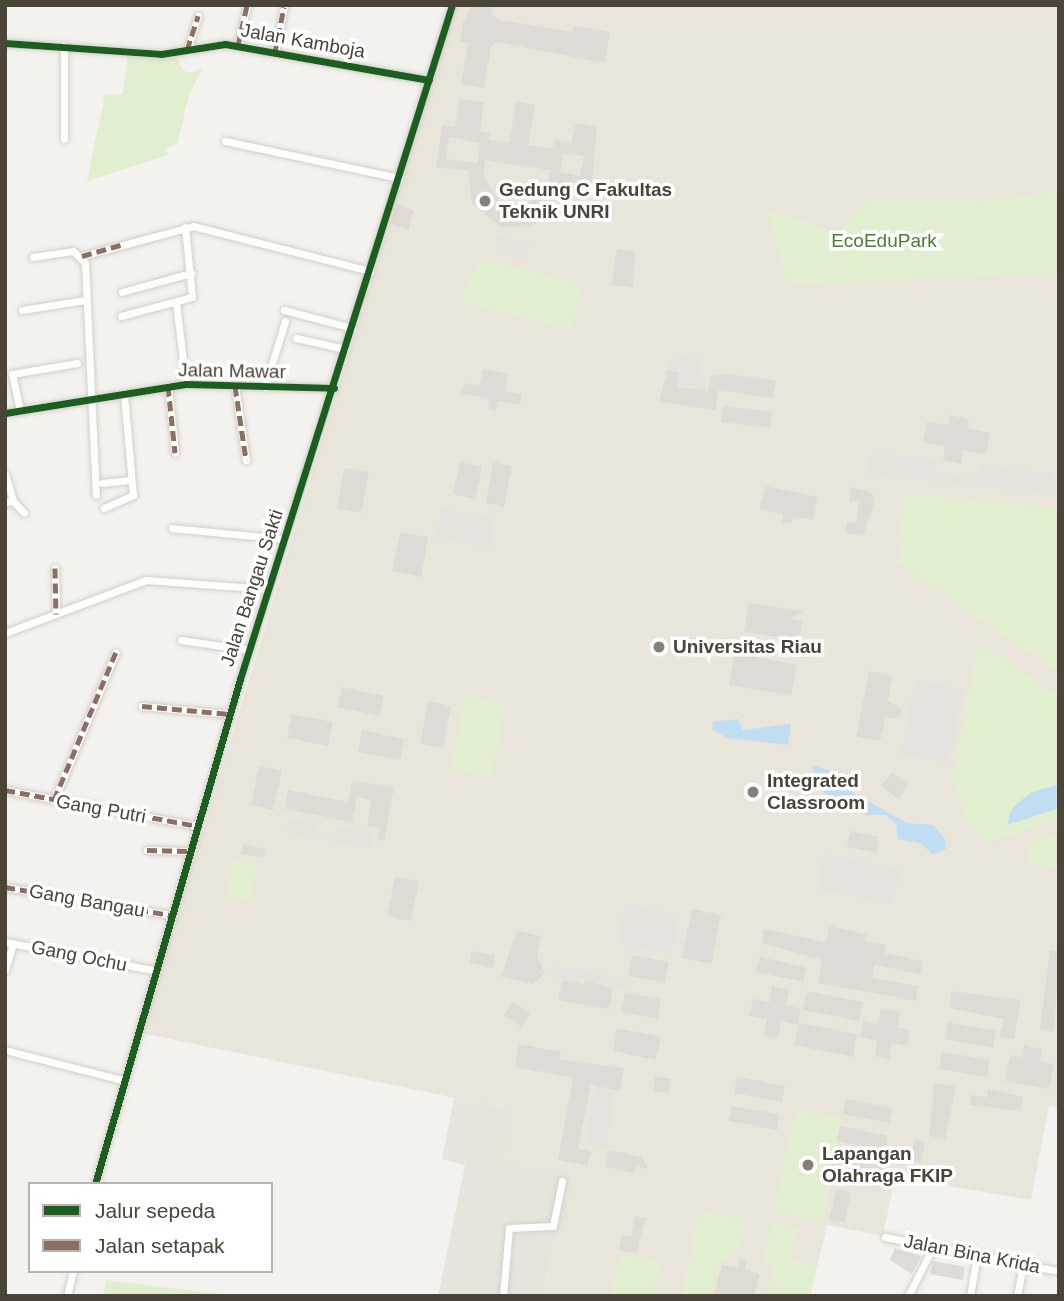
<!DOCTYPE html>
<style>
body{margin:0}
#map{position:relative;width:1064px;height:1301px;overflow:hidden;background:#f4f2ee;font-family:Arial,sans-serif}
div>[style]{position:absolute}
.residential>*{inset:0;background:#e7e4dc}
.education>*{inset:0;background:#eae5da}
.green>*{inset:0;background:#e1eecf}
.parking>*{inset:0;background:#e6e3df}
.water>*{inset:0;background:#c0ddf1}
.building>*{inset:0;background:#dedbd6}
.roads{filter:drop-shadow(0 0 2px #d2d0cb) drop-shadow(0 0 2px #d2d0cb)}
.minor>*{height:7px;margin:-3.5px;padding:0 3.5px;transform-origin:3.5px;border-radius:3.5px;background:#fdfdfc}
.quiet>*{height:5px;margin-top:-2.5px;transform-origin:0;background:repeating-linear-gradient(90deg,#8d6e63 0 10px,transparent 0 15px)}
.cycleway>*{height:7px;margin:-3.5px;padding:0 3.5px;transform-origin:3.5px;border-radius:3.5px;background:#1b5e20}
.dots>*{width:19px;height:19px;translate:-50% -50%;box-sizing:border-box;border:4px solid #fff;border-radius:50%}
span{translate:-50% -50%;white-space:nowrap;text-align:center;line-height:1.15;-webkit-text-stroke:7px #fff;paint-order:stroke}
.street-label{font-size:19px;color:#4b4439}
.poi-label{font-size:19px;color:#4b4439;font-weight:700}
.left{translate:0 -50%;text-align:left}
.park-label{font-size:19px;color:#4a7f2a}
.frame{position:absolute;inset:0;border:7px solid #4b4439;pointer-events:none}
.legend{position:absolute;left:28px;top:1182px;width:245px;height:91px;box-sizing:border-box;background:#fff;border:2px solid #b7b4b0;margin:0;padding:9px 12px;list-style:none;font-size:21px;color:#4b4439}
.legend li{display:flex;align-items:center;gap:14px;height:35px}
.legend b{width:35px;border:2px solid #b7b4b0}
</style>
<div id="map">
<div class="residential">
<i style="clip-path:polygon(454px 1098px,514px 1110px,568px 1176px,543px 1296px,438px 1296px,465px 1165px,442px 1159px)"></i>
</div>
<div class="education">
<i style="clip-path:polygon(456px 5px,1059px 5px,1059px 1107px,1049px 1106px,1031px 1200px,895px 1177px,883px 1236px,827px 1225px,810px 1296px,543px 1296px,568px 1176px,503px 1162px,514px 1110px,141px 1033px)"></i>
</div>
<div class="green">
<i style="clip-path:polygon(128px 56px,178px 58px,182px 70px,192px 73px,203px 67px,189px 95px,177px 145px,166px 148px,168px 155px,87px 181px,105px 94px,122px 95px)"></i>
<i style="clip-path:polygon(1059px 191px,1059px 273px,788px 285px,767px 209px,837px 233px,865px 201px,979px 201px)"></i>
<i style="clip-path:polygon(485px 260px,581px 284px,572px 329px,460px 302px,474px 268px)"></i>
<i style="clip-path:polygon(905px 493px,1059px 508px,1059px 673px,897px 563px)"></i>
<i style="clip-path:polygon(985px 646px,1059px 696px,1059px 785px,1032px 792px,1012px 808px,1008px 825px,1059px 808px,1059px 819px,989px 843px,966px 820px,952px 777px,977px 650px)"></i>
<i style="clip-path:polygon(465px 696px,505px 704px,491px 777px,450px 769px)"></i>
<i style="clip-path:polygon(1059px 833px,1059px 869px,1027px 863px,1030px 843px)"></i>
<i style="clip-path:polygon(234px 860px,258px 865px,250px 902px,226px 897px)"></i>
<i style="clip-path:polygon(795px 1110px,842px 1118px,823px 1221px,774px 1212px)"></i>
<i style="clip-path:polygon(699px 1211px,746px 1220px,739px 1251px,720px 1263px,712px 1296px,682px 1296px)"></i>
<i style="clip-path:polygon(773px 1223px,798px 1228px,790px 1259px,817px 1266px,810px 1296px,766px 1296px,773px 1267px,763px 1262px)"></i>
<i style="clip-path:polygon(619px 1254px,660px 1261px,653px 1296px,596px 1296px,612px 1294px)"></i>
<i style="clip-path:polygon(106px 1280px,240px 1296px,103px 1296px)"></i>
</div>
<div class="parking">
<i style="clip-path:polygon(498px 236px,530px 243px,526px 260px,495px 253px)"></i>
<i style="clip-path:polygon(671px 354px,702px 359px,700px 374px,709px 376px,707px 389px,678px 385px,680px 371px,669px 369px)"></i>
<i style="clip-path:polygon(871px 452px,936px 460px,935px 474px,978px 478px,980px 465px,1053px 473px,1051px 494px,868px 474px)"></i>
<i style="clip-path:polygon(442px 508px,495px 518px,490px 548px,436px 538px)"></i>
<i style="clip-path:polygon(915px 680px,963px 689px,949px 763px,901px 754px)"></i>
<i style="clip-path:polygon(289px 817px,317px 822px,316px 831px,335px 834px,337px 826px,373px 833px,370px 849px,286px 833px)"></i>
<i style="clip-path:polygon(824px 854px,900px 869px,893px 904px,817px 889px)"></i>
<i style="clip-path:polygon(625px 904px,679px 914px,671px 954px,618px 943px)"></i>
<i style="clip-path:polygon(552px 965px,627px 979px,625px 990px,580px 978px,579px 982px,550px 977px)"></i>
<i style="clip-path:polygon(595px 1088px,615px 1092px,606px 1147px,586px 1143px)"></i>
</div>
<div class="water">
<i style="clip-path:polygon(738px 719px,743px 730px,791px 724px,788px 745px,727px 738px,712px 729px,713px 722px)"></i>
<i style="clip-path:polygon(811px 765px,831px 771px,839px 785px,907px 823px,933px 825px,945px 839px,946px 849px,932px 855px,923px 844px,898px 839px,896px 824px,886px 815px,867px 815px,825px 794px)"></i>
<i style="clip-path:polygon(1059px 785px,1059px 808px,1007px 825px,1012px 808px,1032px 792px)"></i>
</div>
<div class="building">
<i style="clip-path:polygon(473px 5px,493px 5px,491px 15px,500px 20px,572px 32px,573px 26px,610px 32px,605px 63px,497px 42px,491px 47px,484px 88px,461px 84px,468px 43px,460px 42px,463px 21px)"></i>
<i style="clip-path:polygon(evenodd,459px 99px,484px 102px,480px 131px,490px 133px,489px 140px,509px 143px,516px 102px,535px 105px,528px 145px,552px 149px,554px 140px,571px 143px,576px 123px,597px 127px,591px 191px,564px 185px,546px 217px,531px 226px,503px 227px,492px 221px,472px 203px,468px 170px,436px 168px,442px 125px,455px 127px,459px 99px,449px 137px,480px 143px,478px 163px,446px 159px,449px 137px,459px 99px,563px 153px,584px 156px,580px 176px,560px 172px,563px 153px,459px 99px,485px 160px,550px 170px,547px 186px,525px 205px,500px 203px,484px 177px,485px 160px)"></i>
<i style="clip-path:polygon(396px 204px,414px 210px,408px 230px,390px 224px)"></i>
<i style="clip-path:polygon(617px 249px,635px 252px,633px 288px,611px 285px)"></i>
<i style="clip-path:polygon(483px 369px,508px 374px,505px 391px,522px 394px,520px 405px,498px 401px,496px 411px,488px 409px,489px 399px,462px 394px,464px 383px,480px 386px)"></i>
<i style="clip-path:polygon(667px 370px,679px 372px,677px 387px,697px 389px,708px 391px,710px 376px,727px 374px,776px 381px,773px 398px,718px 390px,716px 410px,659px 402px)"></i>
<i style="clip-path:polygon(723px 406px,772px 412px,770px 428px,721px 422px)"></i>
<i style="clip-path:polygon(950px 415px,969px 419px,967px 428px,990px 433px,986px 454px,963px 450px,961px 464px,943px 460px,945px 446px,923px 442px,927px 422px,948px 425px)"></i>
<i style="clip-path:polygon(460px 462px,482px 467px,475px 499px,453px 494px)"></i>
<i style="clip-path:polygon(493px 462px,512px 466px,504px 507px,486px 503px)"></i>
<i style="clip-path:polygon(344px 468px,369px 472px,361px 513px,337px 508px)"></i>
<i style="clip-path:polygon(765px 486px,818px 497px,813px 520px,793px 517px,791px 524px,782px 522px,783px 515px,760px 509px)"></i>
<i style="clip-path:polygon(851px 487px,871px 492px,875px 500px,863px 536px,845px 533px,847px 522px,855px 524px,859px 503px,849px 501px)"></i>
<i style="clip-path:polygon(400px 532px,428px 537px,421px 577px,392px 571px)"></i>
<i style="clip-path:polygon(749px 603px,804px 611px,790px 618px,802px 621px,800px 634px,795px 639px,744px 632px)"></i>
<i style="clip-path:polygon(735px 653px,797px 665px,791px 696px,729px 685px)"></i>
<i style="clip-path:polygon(869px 671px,893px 676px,888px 701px,902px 709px,900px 717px,885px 719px,880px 741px,856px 737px)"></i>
<i style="clip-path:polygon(342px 687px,384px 696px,380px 716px,337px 707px)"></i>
<i style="clip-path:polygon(428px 701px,451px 706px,443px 748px,420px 744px)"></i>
<i style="clip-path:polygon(292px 714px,333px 722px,328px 746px,287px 738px)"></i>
<i style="clip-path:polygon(362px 730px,404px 739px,400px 760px,358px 752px)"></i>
<i style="clip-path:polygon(259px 766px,282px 771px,273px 810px,251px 805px)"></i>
<i style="clip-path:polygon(892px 772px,909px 785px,899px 799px,881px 786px)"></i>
<i style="clip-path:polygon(353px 781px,394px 787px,384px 841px,377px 839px,380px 828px,367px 826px,371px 800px,357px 797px,352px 822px,285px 809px,288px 790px,348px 802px)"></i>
<i style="clip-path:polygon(850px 831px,879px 837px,876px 853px,847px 847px)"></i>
<i style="clip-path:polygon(243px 844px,265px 849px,264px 858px,241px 854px)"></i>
<i style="clip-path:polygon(395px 877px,419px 881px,411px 921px,387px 916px)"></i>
<i style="clip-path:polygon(692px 909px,721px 915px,711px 964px,682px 958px)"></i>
<i style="clip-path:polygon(829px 926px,866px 934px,864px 941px,886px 945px,885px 953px,923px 961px,920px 974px,874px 965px,872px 978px,918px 986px,916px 1001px,818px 983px,822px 960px,762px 943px,764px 929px,826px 942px)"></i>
<i style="clip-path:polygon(517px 931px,541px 936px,537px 956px,545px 973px,533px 984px,501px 977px)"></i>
<i style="clip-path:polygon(1050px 950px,1059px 952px,1054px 1032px,1040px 1029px)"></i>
<i style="clip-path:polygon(472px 951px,495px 955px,493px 968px,470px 963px)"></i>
<i style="clip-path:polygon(632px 955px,669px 962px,665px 983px,628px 976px)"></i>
<i style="clip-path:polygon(760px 957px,806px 967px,803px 982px,756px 972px)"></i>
<i style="clip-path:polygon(562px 980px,584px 984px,585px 980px,613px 989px,609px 1009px,558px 1000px)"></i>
<i style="clip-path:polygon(772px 986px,789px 990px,786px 1005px,801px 1009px,798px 1025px,781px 1021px,778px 1039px,763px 1036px,767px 1019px,749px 1016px,753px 999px,769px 1002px)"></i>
<i style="clip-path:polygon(807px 991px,863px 1002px,859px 1021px,803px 1010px)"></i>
<i style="clip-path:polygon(952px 991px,1021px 1000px,1014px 1039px,1000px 1037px,1004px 1019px,949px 1008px)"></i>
<i style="clip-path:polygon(625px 992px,661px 999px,658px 1019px,621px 1012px)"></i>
<i style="clip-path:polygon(513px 1002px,530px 1013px,521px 1027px,504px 1015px)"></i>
<i style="clip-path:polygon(881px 1008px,900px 1012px,897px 1028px,910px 1030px,907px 1046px,892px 1043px,889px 1059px,875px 1056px,877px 1041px,860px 1037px,863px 1021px,878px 1024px)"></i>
<i style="clip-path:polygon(948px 1022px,996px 1031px,993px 1048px,945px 1039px)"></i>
<i style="clip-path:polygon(799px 1023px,857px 1034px,853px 1057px,794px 1045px)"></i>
<i style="clip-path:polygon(617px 1028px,661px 1037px,656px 1060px,613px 1051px)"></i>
<i style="clip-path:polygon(519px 1044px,561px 1052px,559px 1059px,624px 1068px,620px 1091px,591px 1085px,578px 1148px,591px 1151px,587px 1166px,558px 1160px,573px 1078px,515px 1067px)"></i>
<i style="clip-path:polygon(1024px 1045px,1042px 1049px,1040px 1061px,1054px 1064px,1049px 1089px,1005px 1081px,1010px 1055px,1022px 1057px)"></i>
<i style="clip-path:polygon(942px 1052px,990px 1060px,987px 1077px,939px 1069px)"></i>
<i style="clip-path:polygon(655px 1076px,671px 1079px,669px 1093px,653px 1091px)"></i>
<i style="clip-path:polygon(737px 1077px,785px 1086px,782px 1102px,734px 1093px)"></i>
<i style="clip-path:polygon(934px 1083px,956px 1087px,945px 1139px,929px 1136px)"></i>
<i style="clip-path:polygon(988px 1089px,1023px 1097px,1020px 1111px,970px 1105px,971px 1095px,987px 1097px)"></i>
<i style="clip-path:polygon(846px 1099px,893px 1108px,890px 1123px,843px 1114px)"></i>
<i style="clip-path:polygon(732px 1106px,779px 1114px,777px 1130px,729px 1121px)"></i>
<i style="clip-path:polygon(840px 1126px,888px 1136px,886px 1151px,875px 1149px,873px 1161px,883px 1163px,881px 1177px,832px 1167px,835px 1153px,864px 1159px,866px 1147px,837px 1141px)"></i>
<i style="clip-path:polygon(915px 1140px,925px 1142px,921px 1163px,911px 1161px)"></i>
<i style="clip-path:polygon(609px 1150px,642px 1157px,648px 1169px,636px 1166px,634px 1173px,605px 1167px)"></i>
<i style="clip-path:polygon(836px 1189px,851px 1192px,845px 1223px,829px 1220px)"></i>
<i style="clip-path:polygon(635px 1216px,646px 1218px,637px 1253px,619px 1250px,622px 1235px,631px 1237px)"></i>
<i style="clip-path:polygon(895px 1248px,921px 1256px,912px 1274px,890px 1260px)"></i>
<i style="clip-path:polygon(740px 1259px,747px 1260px,745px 1269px,760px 1274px,754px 1296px,714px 1296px,722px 1265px,738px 1268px)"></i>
<i style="clip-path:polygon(933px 1261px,965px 1267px,963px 1280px,930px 1274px)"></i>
</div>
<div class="roads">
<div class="minor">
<i style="left:5px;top:43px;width:156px;rotate:4deg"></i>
<i style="left:161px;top:54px;width:65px;rotate:-8.9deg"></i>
<i style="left:225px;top:44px;width:207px;rotate:10deg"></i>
<i style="left:238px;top:45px;width:41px;rotate:-77.3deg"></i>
<i style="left:187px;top:50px;width:36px;rotate:-72deg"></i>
<i style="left:275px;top:52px;width:46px;rotate:-78.7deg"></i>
<i style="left:64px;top:139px;width:93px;rotate:-90deg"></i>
<i style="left:225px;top:141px;width:178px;rotate:12deg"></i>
<i style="left:82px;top:256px;width:115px;rotate:-15.1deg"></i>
<i style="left:193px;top:226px;width:183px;rotate:14.3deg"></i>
<i style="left:33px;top:257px;width:40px;rotate:-8.5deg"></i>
<i style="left:73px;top:251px;width:17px;rotate:45deg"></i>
<i style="left:85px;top:263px;width:232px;rotate:87.3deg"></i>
<i style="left:122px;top:292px;width:72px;rotate:-15.4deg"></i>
<i style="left:176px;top:303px;width:82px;rotate:83deg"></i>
<i style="left:22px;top:310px;width:64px;rotate:-9deg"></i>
<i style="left:284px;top:310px;width:70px;rotate:14.8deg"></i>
<i style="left:121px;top:316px;width:73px;rotate:-15deg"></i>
<i style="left:192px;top:297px;width:70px;rotate:-95.7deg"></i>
<i style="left:296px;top:338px;width:50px;rotate:12.7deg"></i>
<i style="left:168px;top:386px;width:67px;rotate:84deg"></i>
<i style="left:235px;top:386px;width:75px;rotate:81.5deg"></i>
<i style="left:265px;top:387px;width:69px;rotate:-73.1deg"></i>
<i style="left:20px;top:411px;width:38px;rotate:-102deg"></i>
<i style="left:12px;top:374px;width:66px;rotate:-9.6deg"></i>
<i style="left:5px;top:413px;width:183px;rotate:-9.1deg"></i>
<i style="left:186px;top:384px;width:148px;rotate:1.5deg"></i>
<i style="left:5px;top:474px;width:28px;rotate:73deg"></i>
<i style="left:13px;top:501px;width:8px;rotate:173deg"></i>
<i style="left:102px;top:483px;width:29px;rotate:-6deg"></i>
<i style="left:13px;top:501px;width:16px;rotate:47deg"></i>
<i style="left:104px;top:508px;width:32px;rotate:-24deg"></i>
<i style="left:133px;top:495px;width:100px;rotate:-95.1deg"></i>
<i style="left:172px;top:528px;width:113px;rotate:5.6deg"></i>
<i style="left:55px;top:568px;width:46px;rotate:88.8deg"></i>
<i style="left:5px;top:633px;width:151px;rotate:-20.6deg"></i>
<i style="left:146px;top:580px;width:122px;rotate:4.2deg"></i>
<i style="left:181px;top:640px;width:69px;rotate:8.4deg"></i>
<i style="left:142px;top:706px;width:88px;rotate:5.2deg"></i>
<i style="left:5px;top:790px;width:195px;rotate:10.6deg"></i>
<i style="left:54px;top:800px;width:160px;rotate:-67.3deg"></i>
<i style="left:147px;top:850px;width:41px;rotate:1.4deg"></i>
<i style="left:5px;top:887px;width:167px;rotate:9.6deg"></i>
<i style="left:5px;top:942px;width:151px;rotate:10.7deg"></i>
<i style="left:5px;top:970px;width:28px;rotate:-73deg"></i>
<i style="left:5px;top:1050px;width:121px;rotate:14.4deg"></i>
<i style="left:95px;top:1184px;width:525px;rotate:-73.98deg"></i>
<i style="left:240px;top:679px;width:707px;rotate:-72.54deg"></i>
<i style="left:885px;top:1237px;width:177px;rotate:11.1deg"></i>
<i style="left:67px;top:1296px;width:26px;rotate:-77deg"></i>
<i style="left:503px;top:1296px;width:68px;rotate:-85deg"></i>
<i style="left:509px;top:1228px;width:44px;rotate:-2.6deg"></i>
<i style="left:553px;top:1226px;width:46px;rotate:-78.7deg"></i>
<i style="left:908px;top:1296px;width:55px;rotate:-63deg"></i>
<i style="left:970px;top:1296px;width:42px;rotate:-80.3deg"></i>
<i style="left:1017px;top:1296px;width:33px;rotate:-79deg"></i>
</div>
</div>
<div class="quiet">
<i style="left:238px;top:45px;width:41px;rotate:-77.3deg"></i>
<i style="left:187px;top:50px;width:36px;rotate:-72deg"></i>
<i style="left:275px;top:52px;width:46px;rotate:-78.7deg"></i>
<i style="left:82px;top:256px;width:44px;rotate:-15.9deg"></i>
<i style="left:168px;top:386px;width:67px;rotate:84deg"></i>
<i style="left:235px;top:386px;width:75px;rotate:81.5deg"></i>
<i style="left:55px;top:568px;width:46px;rotate:88.8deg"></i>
<i style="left:142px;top:706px;width:88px;rotate:5.2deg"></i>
<i style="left:5px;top:790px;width:195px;rotate:10.6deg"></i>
<i style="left:54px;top:800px;width:160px;rotate:-67.3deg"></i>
<i style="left:147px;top:850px;width:41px;rotate:1.4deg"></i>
<i style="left:5px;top:887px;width:167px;rotate:9.6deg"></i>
</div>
<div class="cycleway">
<i style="left:5px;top:43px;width:156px;rotate:4deg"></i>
<i style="left:161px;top:54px;width:65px;rotate:-8.9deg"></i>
<i style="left:225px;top:44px;width:207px;rotate:10deg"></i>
<i style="left:5px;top:413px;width:183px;rotate:-9.1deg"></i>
<i style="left:186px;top:384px;width:148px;rotate:1.5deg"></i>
<i style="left:95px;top:1184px;width:525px;rotate:-73.98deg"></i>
<i style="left:240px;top:679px;width:707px;rotate:-72.54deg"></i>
</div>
<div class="dots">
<i style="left:485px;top:201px;background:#868178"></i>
<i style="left:659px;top:647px;background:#868178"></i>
<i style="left:753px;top:792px;background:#868178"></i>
<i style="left:808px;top:1165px;background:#868178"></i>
</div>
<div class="street-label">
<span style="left:303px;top:41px;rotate:10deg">Jalan Kamboja</span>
<span style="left:232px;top:371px;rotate:1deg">Jalan Mawar</span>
<span style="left:252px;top:588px;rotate:-72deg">Jalan Bangau Sakti</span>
<span style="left:101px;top:809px;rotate:10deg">Gang Putri</span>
<span style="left:87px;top:901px;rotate:10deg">Gang Bangau</span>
<span style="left:79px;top:956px;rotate:11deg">Gang Ochu</span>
<span style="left:972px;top:1254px;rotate:11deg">Jalan Bina Krida</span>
</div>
<div class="poi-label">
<span class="left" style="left:499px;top:201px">Gedung C Fakultas<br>Teknik UNRI</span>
<span class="left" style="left:673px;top:647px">Universitas Riau</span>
<span class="left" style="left:767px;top:792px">Integrated<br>Classroom</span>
<span class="left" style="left:822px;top:1165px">Lapangan<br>Olahraga FKIP</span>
</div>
<div class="park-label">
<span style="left:884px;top:241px">EcoEduPark</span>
</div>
<div class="frame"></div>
<ul class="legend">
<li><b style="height:9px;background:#1b5e20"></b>Jalur sepeda</li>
<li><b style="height:9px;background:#8d6e63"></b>Jalan setapak</li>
</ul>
</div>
